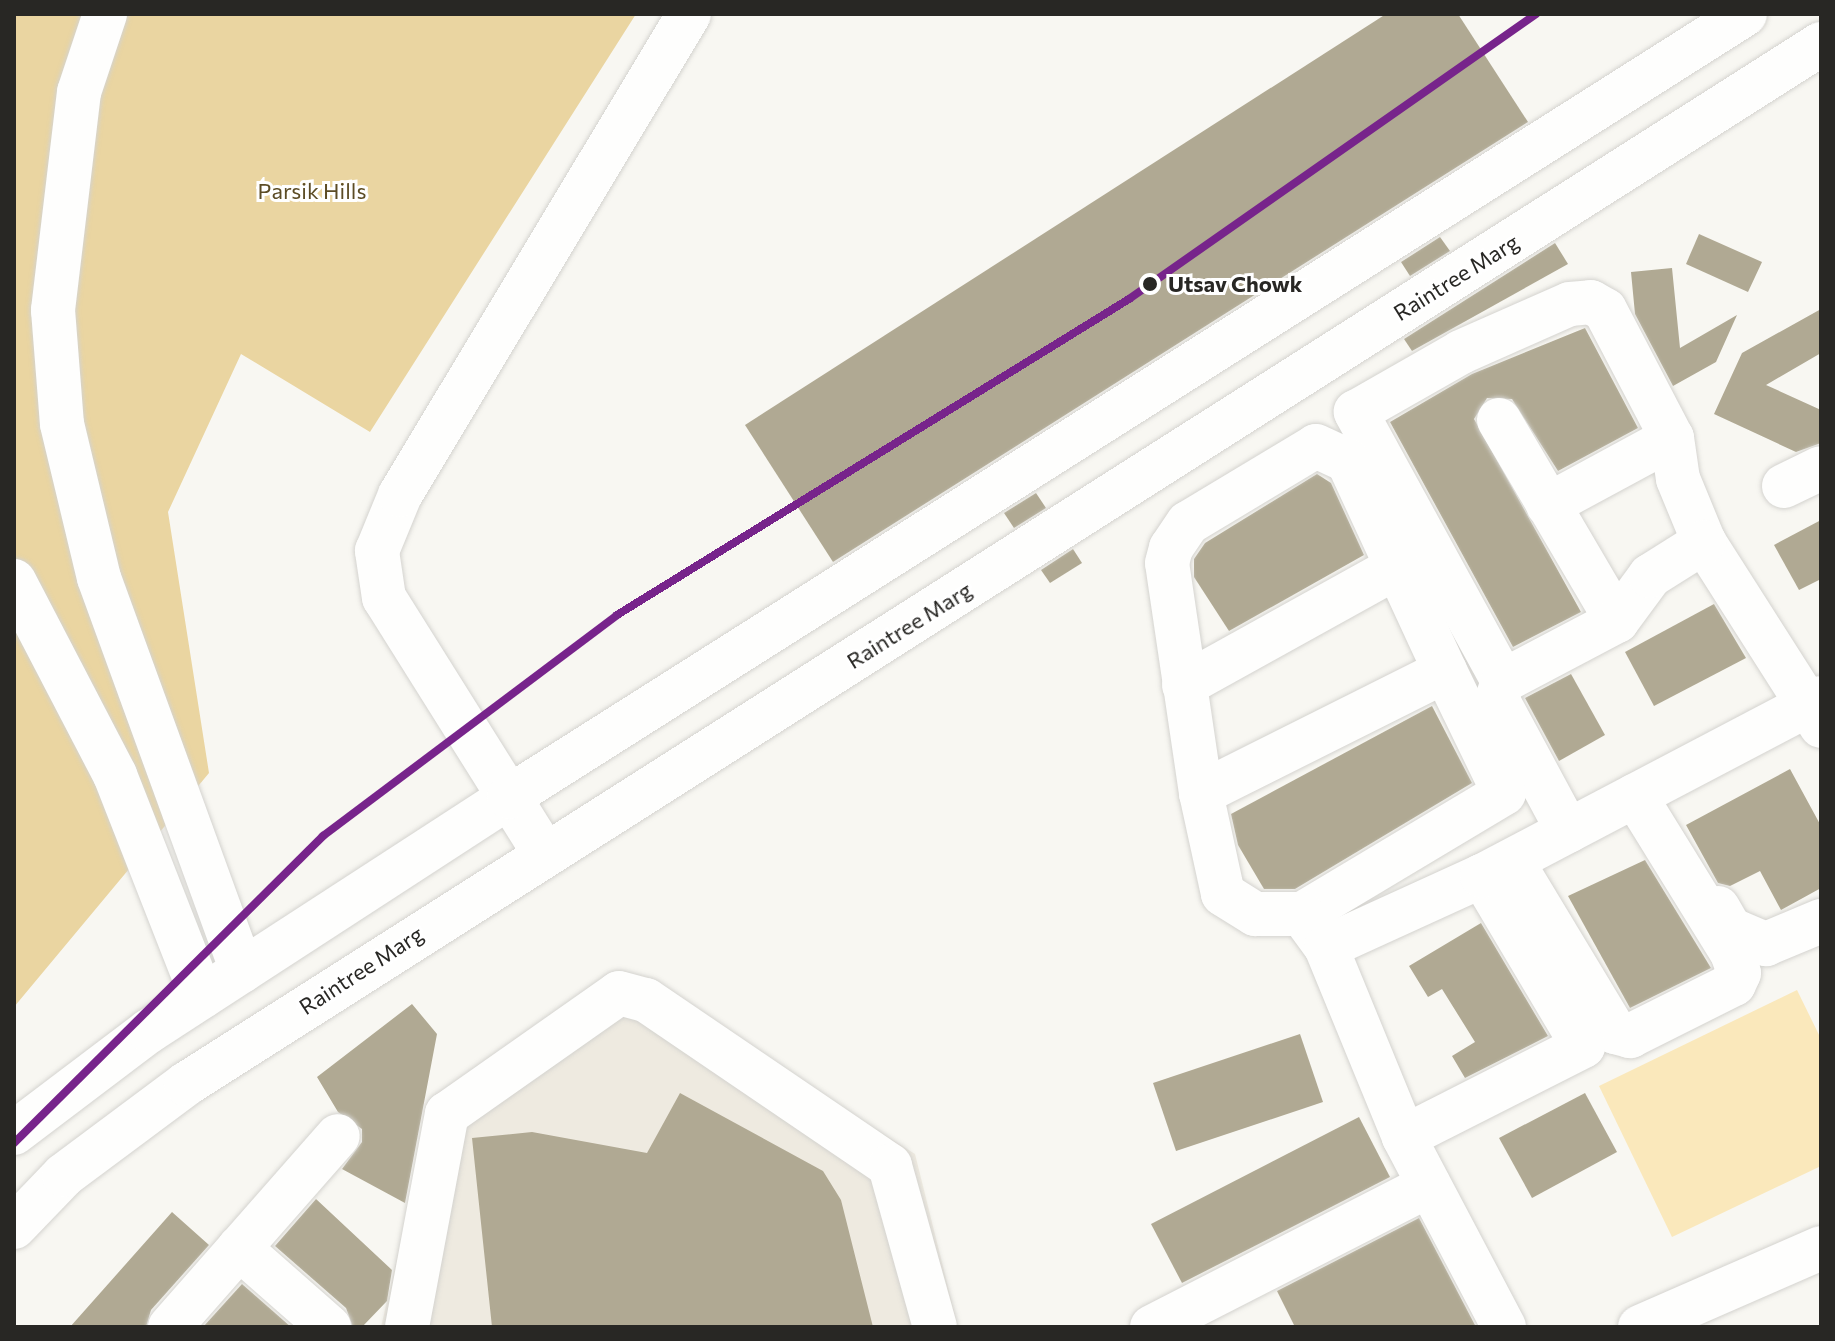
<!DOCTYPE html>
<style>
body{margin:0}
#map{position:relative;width:1835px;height:1341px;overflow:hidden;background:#f8f7f2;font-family:Commissioner,sans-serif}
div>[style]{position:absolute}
.built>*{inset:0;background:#eeeae0}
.green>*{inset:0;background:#fae8bb}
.forest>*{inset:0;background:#ead5a1}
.building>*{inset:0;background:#b0a993}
.roads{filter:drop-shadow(0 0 2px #d4d3cf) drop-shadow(0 0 2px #d4d3cf)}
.minor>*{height:44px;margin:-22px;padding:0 22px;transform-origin:22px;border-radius:22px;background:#fefefd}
.major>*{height:44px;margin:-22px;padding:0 22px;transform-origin:22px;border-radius:22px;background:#fefefd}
.metro-1>*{height:8px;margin:-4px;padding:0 4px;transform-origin:4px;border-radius:4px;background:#77248b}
.dots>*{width:22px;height:22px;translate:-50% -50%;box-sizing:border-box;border:4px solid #fff;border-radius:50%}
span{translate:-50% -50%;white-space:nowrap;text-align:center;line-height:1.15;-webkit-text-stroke:6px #fff;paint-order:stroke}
.park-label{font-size:22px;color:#5c4c25}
.street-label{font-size:22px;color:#282724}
.stop-label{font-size:22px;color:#282724;font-weight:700}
.left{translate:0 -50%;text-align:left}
.frame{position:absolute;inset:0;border:16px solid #282724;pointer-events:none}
</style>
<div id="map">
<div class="built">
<i style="clip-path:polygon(624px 971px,915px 1154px,958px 1327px,381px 1327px,433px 1103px)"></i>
</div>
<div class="green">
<i style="clip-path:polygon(1797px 990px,1821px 1039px,1821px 1166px,1672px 1237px,1599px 1086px)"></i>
</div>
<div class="forest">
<i style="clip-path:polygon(14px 14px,636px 14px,370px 432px,241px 354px,168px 512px,209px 773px,14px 1007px)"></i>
</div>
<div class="building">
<i style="clip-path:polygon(1386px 14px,1458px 14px,1528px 122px,833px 562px,745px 425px)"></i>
<i style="clip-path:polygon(1699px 234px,1762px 262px,1748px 292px,1686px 264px)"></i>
<i style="clip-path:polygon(1440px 237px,1450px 251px,1410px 276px,1401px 262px)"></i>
<i style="clip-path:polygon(1555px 243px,1568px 264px,1412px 351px,1404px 339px)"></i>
<i style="clip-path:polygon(1672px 268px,1680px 348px,1737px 315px,1716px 362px,1673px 386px,1635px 314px,1631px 272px)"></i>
<i style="clip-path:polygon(1821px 309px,1821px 353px,1766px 385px,1821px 410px,1821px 443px,1796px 452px,1714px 414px,1742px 353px)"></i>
<i style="clip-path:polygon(1585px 328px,1638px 428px,1558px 471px,1512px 399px,1487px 398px,1474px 419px,1581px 612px,1513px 647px,1390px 422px,1472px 374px)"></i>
<i style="clip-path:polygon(1317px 474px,1331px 483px,1364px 555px,1229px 631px,1194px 577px,1194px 559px,1205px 543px)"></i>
<i style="clip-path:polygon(1036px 493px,1046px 508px,1014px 528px,1004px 513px)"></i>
<i style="clip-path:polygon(1821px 520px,1821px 579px,1799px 590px,1774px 545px)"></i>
<i style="clip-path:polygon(1073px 549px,1082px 563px,1050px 583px,1041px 570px)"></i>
<i style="clip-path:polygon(1714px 604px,1746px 658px,1654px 706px,1625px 652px)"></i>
<i style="clip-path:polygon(1571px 674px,1605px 735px,1559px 761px,1525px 698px)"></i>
<i style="clip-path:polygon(1432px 706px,1472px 783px,1295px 889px,1264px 889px,1238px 845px,1231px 814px)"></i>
<i style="clip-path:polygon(1790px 769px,1821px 826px,1821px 888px,1781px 910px,1760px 871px,1730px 886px,1718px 883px,1686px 825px)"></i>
<i style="clip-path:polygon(1645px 860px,1711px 968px,1630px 1008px,1568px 896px)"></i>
<i style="clip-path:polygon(1481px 923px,1548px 1036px,1465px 1078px,1452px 1056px,1475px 1042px,1442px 989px,1428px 997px,1409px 966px)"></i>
<i style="clip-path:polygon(412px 1004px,437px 1034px,405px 1203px,342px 1169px,362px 1142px,362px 1129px,338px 1112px,317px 1077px)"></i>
<i style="clip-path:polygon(1300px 1034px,1323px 1102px,1176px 1151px,1153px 1083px)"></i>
<i style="clip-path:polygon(680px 1093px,823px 1171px,841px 1200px,873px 1327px,492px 1327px,472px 1138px,532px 1132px,647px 1153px)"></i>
<i style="clip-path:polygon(1585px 1093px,1617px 1152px,1532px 1198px,1499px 1138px)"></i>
<i style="clip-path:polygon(1359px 1117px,1390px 1177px,1182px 1283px,1151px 1224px)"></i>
<i style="clip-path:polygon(316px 1199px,392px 1270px,387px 1301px,362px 1327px,353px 1327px,346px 1308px,275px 1246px)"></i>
<i style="clip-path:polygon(172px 1212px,209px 1245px,151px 1310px,146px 1327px,70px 1327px)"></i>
<i style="clip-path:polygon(1419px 1218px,1476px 1327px,1295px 1327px,1277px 1291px)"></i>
<i style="clip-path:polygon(242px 1284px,291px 1327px,203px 1327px)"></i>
</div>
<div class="roads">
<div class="minor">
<i style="left:105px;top:14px;width:82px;rotate:108.4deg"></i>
<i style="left:79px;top:92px;width:220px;rotate:96.8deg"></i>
<i style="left:53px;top:310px;width:114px;rotate:85.5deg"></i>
<i style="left:62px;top:424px;width:158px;rotate:76.5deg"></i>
<i style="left:99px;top:578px;width:418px;rotate:70deg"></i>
<i style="left:1499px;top:420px;width:233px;rotate:59.6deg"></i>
<i style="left:1784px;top:486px;width:41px;rotate:-25.9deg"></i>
<i style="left:1548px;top:505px;width:141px;rotate:-28.4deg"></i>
<i style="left:14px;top:581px;width:219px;rotate:62.5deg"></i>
<i style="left:115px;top:775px;width:238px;rotate:68.6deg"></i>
<i style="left:1503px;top:681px;width:307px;rotate:-118.7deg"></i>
<i style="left:1356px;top:412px;width:121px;rotate:-29.7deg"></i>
<i style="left:1461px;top:352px;width:119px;rotate:-23.8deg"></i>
<i style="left:1570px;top:304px;width:21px;rotate:-5deg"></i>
<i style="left:1591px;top:302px;width:16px;rotate:30deg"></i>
<i style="left:1605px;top:310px;width:144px;rotate:62.4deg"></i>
<i style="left:1672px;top:438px;width:41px;rotate:81.7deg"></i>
<i style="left:1678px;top:479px;width:68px;rotate:67.6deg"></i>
<i style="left:1704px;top:542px;width:218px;rotate:57.5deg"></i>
<i style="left:1184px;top:685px;width:244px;rotate:-29deg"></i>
<i style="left:1201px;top:793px;width:232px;rotate:-98.4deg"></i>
<i style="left:1167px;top:563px;width:16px;rotate:-75deg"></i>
<i style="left:1171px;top:548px;width:30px;rotate:-56deg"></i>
<i style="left:1188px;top:523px;width:149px;rotate:-31deg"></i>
<i style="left:1316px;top:446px;width:35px;rotate:25deg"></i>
<i style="left:1348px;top:461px;width:231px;rotate:65.2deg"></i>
<i style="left:1568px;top:831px;width:150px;rotate:-118.3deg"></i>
<i style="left:1497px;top:699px;width:19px;rotate:-72deg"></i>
<i style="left:1503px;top:681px;width:129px;rotate:-27.8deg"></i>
<i style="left:1617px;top:621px;width:56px;rotate:-53.7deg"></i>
<i style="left:1650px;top:576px;width:64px;rotate:-32.2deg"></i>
<i style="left:543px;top:851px;width:299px;rotate:-122.1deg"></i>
<i style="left:384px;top:598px;width:48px;rotate:-98.5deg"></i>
<i style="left:377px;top:551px;width:61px;rotate:-67.7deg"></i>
<i style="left:400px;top:495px;width:561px;rotate:-59deg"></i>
<i style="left:1512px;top:861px;width:200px;rotate:58.9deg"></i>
<i style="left:1615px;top:1032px;width:16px;rotate:15deg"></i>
<i style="left:1630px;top:1036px;width:116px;rotate:-26.6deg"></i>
<i style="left:1734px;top:984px;width:12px;rotate:-66deg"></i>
<i style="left:1739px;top:973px;width:21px;rotate:-109deg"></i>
<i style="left:1732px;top:953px;width:185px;rotate:-121.7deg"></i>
<i style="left:1718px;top:908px;width:24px;rotate:60deg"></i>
<i style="left:1730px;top:929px;width:39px;rotate:23deg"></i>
<i style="left:1766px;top:944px;width:60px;rotate:-22.7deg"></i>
<i style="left:1302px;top:914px;width:235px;rotate:-30.9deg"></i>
<i style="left:1504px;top:793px;width:136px;rotate:-115.8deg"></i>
<i style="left:1445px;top:671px;width:273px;rotate:153.4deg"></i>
<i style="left:1201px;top:793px;width:103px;rotate:77.7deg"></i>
<i style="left:1223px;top:894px;width:38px;rotate:32deg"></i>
<i style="left:1255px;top:914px;width:47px"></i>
<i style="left:1302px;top:914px;width:41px;rotate:54deg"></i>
<i style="left:1404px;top:1137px;width:201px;rotate:-26.9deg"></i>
<i style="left:1583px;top:1046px;width:198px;rotate:-120.7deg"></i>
<i style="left:239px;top:1248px;width:120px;rotate:41.3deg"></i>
<i style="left:170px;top:1327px;width:254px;rotate:-48.7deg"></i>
<i style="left:407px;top:1327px;width:217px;rotate:-79.4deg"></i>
<i style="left:447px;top:1114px;width:210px;rotate:-35.1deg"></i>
<i style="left:619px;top:993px;width:28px;rotate:15deg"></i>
<i style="left:646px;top:1000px;width:295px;rotate:34.2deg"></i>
<i style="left:890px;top:1166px;width:167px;rotate:74.4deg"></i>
<i style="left:1152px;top:1327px;width:311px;rotate:-27.1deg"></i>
<i style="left:1504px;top:1327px;width:215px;rotate:-117.8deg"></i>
<i style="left:1404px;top:1137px;width:205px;rotate:-112.3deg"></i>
<i style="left:1326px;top:947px;width:171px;rotate:-24.5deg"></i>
<i style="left:1482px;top:876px;width:383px;rotate:-27.7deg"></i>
<i style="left:1640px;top:1327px;width:197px;rotate:-23.6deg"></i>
</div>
<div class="major">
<i style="left:14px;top:1133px;width:169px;rotate:-37.1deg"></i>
<i style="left:149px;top:1031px;width:429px;rotate:-33deg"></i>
<i style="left:509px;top:797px;width:1463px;rotate:-32.35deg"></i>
<i style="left:14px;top:1227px;width:72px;rotate:-46.1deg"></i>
<i style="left:64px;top:1175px;width:152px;rotate:-36.7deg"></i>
<i style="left:186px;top:1084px;width:1938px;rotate:-32.46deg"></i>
</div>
</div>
<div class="metro-1">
<i style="left:14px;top:1143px;width:436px;rotate:-44.8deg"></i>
<i style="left:323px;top:836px;width:368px;rotate:-36.9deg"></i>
<i style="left:617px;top:615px;width:602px;rotate:-31.68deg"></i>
<i style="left:1129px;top:299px;width:497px;rotate:-35deg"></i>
</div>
<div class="dots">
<i style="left:1150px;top:284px;background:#282724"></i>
</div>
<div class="park-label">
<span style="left:312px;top:191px">Parsik Hills</span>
</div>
<div class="street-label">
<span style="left:1456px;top:277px;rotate:-32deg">Raintree Marg</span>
<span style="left:909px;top:625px;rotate:-32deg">Raintree Marg</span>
<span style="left:361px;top:970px;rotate:-33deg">Raintree Marg</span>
</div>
<div class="stop-label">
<span class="left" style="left:1168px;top:284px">Utsav Chowk</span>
</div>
<div class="frame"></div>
</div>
